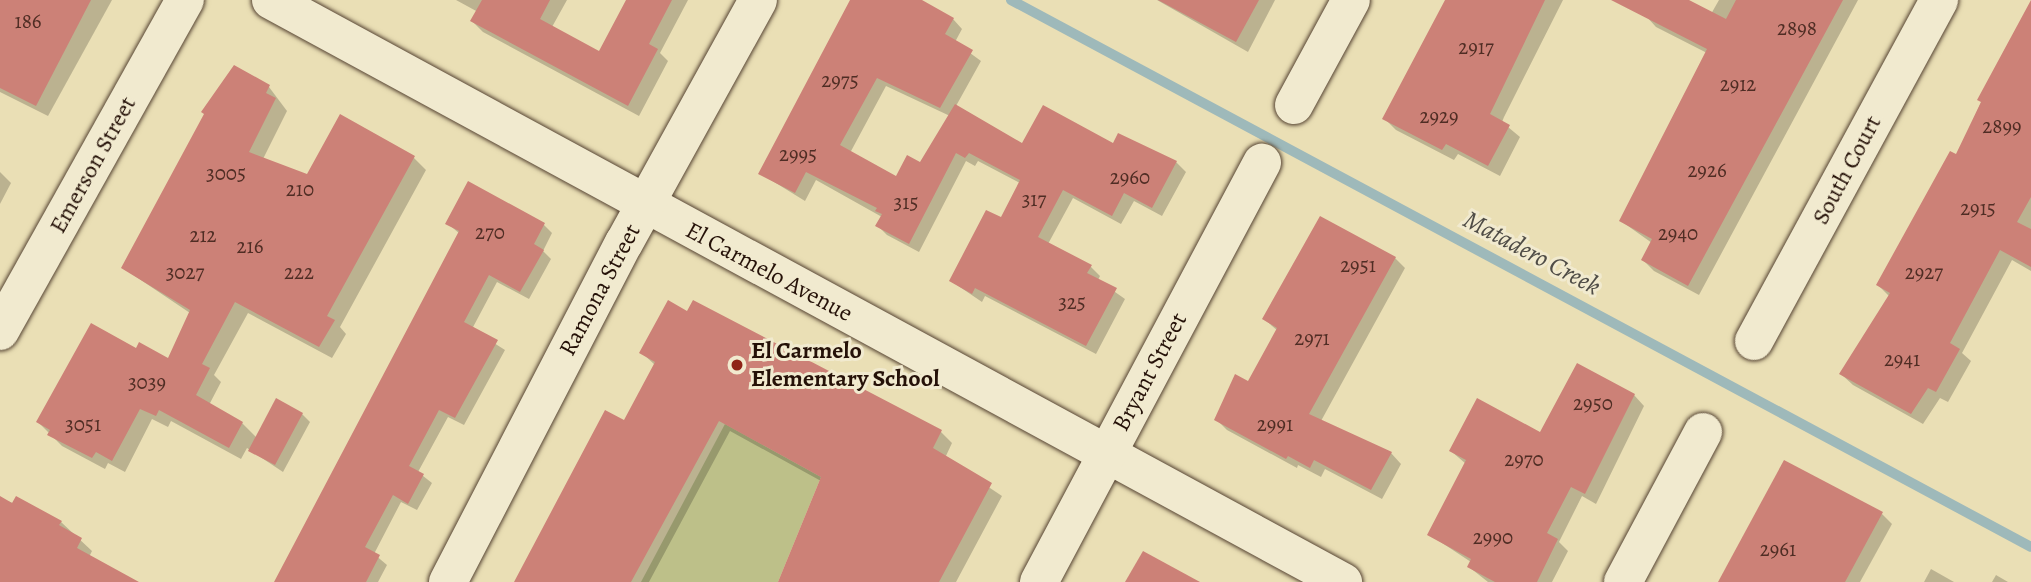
<!DOCTYPE html>
<style>
body{margin:0}
#map{position:relative;width:2031px;height:582px;overflow:hidden;background:#eadfb5;font-family:Alegreya,serif}
div>[style]{position:absolute}
.green>*{inset:0;background:#bdc089}
.shadow>*{inset:0;background:#0003}
.stream>*{height:10px;margin:-5px;padding:0 5px;transform-origin:5px;border-radius:5px;background:#9eb9ba}
.building>*{inset:0;background:#cc8177}
.roads{filter:drop-shadow(0 0 2px #564433) drop-shadow(0 0 2px #564433)}
.street>*{height:38px;margin:-19px;padding:0 19px;transform-origin:19px;border-radius:19px;background:#f1eacf}
.dots>*{width:19px;height:19px;translate:-50% -50%;box-sizing:border-box;border:4px solid #f1eacf;border-radius:50%}
span{translate:-50% -50%;white-space:nowrap;text-align:center;line-height:1.15;-webkit-text-stroke:6px #f1eacf;paint-order:stroke}
.number-label{font-size:21px;color:#4f2d24}
.number-label span{-webkit-text-stroke-width:0}
.street-label{font-size:24px;color:#251108}
.poi-label{font-size:24px;color:#251108;font-weight:700}
.left{translate:0 -50%;text-align:left}
.water-label{font-size:26px;color:#4f4c46;font-style:italic}
</style>
<div id="map">
<div class="green">
<i style="clip-path:polygon(725px 424px,821px 477px,778px 582px,641px 582px)"></i>
</div>
<div class="shadow">
<i style="clip-path:polygon(0 0,112px 0,48px 116px,0 92px)"></i>
<i style="clip-path:polygon(456px 0,567px 0,552px 27px,600px 53px,641px 0,688px 0,660px 53px,668px 61px,639px 116px,483px 32px,472px 21px,478px 12px)"></i>
<i style="clip-path:polygon(evenodd,853px 0,919px 0,953px 19px,962px 29px,955px 42px,981px 61px,956px 106px,1023px 146px,1114px 145px,1176px 162px,1186px 172px,1162px 216px,1134px 201px,1121px 224px,1073px 198px,1048px 244px,1091px 267px,1100px 276px,1098px 280px,1125px 299px,1096px 354px,985px 296px,982px 302px,951px 281px,1001px 219px,1020px 183px,978px 161px,975px 166px,966px 161px,919px 252px,887px 235px,877px 225px,882px 217px,816px 180px,805px 201px,761px 174px,853px 0,886px 86px,950px 116px,921px 164px,897px 178px,850px 153px,886px 86px)"></i>
<i style="clip-path:polygon(1157px 0,1275px 0,1248px 52px)"></i>
<i style="clip-path:polygon(1446px 0,1563px 0,1504px 117px,1502px 122px,1520px 137px,1500px 176px,1458px 154px,1454px 160px,1396px 130px,1384px 118px)"></i>
<i style="clip-path:polygon(1654px 0,1685px 0,1711px 14px,1719px 0,1858px 0,1699px 295px,1654px 271px,1643px 260px,1652px 243px,1621px 221px,1707px 53px,1656px 27px,1646px 16px)"></i>
<i style="clip-path:polygon(2031px 3px,2031px 271px,2012px 260px,1962px 353px,1971px 361px,1948px 402px,1940px 398px,1923px 424px,1853px 385px,1841px 374px,1890px 297px,1878px 285px,1957px 156px,2004px 51px)"></i>
<i style="clip-path:polygon(234px 67px,269px 87px,287px 111px,263px 159px,307px 176px,340px 117px,414px 158px,426px 170px,340px 327px,346px 334px,332px 358px,248px 313px,214px 375px,221px 382px,209px 405px,242px 423px,257px 438px,302px 414px,310px 422px,283px 472px,247px 448px,241px 459px,171px 421px,168px 427px,152px 419px,125px 472px,108px 463px,105px 469px,62px 446px,38px 422px,136px 350px,168px 360px,190px 313px,123px 268px)"></i>
<i style="clip-path:polygon(0 172px,11px 183px,0 204px)"></i>
<i style="clip-path:polygon(469px 184px,544px 225px,552px 233px,543px 251px,551px 259px,529px 299px,497px 282px,472px 329px,505px 350px,464px 425px,448px 417px,418px 472px,432px 483px,417px 510px,401px 502px,374px 554px,387px 565px,378px 582px,276px 582px,460px 234px,447px 223px)"></i>
<i style="clip-path:polygon(1395px 258px,1405px 268px,1321px 421px,1391px 453px,1401px 464px,1382px 499px,1325px 469px,1321px 477px,1298px 465px,1297px 468px,1227px 430px,1216px 419px,1248px 383px,1278px 331px,1264px 319px)"></i>
<i style="clip-path:polygon(642px 353px,941px 432px,952px 443px,945px 458px,1002px 496px,956px 582px,779px 582px,821px 481px,730px 431px,649px 582px,515px 582px,625px 422px,655px 365px)"></i>
<i style="clip-path:polygon(1634px 395px,1644px 406px,1596px 504px,1582px 496px,1559px 542px,1568px 551px,1552px 582px,1488px 582px,1469px 567px,1471px 562px,1430px 535px,1466px 464px,1451px 451px,1541px 434px)"></i>
<i style="clip-path:polygon(0 498px,61px 522px,92px 551px,89px 557px,135px 582px,0 582px)"></i>
<i style="clip-path:polygon(1882px 514px,1892px 524px,1860px 582px,1720px 582px)"></i>
<i style="clip-path:polygon(1931px 569px,1954px 582px,1924px 582px)"></i>
<i style="clip-path:polygon(1996px 575px,2008px 582px,1992px 582px)"></i>
</div>
<div class="stream">
<i style="left:1011px;top:0;width:1157px;rotate:28.2deg"></i>
</div>
<div class="building">
<i style="clip-path:polygon(0 0,91px 0,36px 106px,0 88px)"></i>
<i style="clip-path:polygon(482px 0,550px 0,540px 19px,599px 51px,626px 0,672px 0,649px 44px,658px 49px,628px 106px,470px 21px)"></i>
<i style="clip-path:polygon(850px 0,922px 0,954px 18px,945px 34px,973px 50px,940px 108px,877px 78px,840px 145px,896px 176px,907px 155px,920px 162px,955px 104px,1022px 143px,1043px 105px,1113px 143px,1118px 133px,1177px 161px,1152px 208px,1124px 193px,1112px 216px,1063px 190px,1038px 237px,1092px 265px,1087px 273px,1117px 288px,1086px 346px,975px 288px,972px 294px,949px 281px,986px 210px,1001px 217px,1020px 180px,969px 153px,965px 158px,956px 153px,909px 244px,875px 226px,882px 214px,875px 211px,877px 208px,806px 172px,795px 193px,758px 174px)"></i>
<i style="clip-path:polygon(1158px 0,1259px 0,1236px 42px)"></i>
<i style="clip-path:polygon(1445px 0,1545px 0,1490px 114px,1510px 125px,1488px 166px,1446px 144px,1442px 150px,1382px 119px)"></i>
<i style="clip-path:polygon(1611px 0,1689px 0,1726px 19px,1736px 0,1843px 0,1688px 286px,1641px 260px,1652px 239px,1619px 221px,1707px 49px)"></i>
<i style="clip-path:polygon(2031px 0,2031px 197px,2017px 222px,2031px 229px,2031px 267px,2000px 250px,1950px 343px,1960px 349px,1936px 392px,1928px 388px,1911px 414px,1839px 374px,1890px 293px,1876px 285px,1950px 151px,1956px 154px,1981px 102px,1977px 100px)"></i>
<i style="clip-path:polygon(234px 65px,270px 85px,266px 93px,276px 98px,249px 152px,307px 174px,340px 114px,415px 156px,327px 316px,335px 320px,319px 347px,235px 302px,202px 364px,210px 368px,196px 395px,243px 422px,229px 448px,159px 410px,156px 416px,140px 409px,112px 461px,96px 452px,92px 458px,47px 435px,50px 430px,36px 422px,91px 323px,136px 348px,139px 342px,168px 358px,190px 310px,121px 268px,204px 114px,201px 112px)"></i>
<i style="clip-path:polygon(468px 181px,545px 223px,534px 244px,544px 250px,520px 292px,489px 275px,464px 322px,498px 340px,455px 418px,439px 410px,409px 466px,424px 474px,408px 504px,393px 495px,365px 547px,380px 555px,366px 582px,274px 582px,459px 231px,445px 224px)"></i>
<i style="clip-path:polygon(1320px 216px,1396px 257px,1309px 414px,1392px 452px,1371px 490px,1314px 460px,1310px 468px,1288px 456px,1286px 459px,1214px 420px,1235px 374px,1248px 381px,1277px 328px,1262px 319px)"></i>
<i style="clip-path:polygon(668px 300px,687px 311px,693px 300px,942px 430px,933px 448px,992px 483px,939px 582px,778px 582px,821px 477px,719px 421px,631px 582px,514px 582px,605px 410px,624px 420px,655px 362px,639px 353px)"></i>
<i style="clip-path:polygon(1577px 363px,1635px 394px,1585px 494px,1571px 487px,1547px 533px,1558px 539px,1537px 582px,1495px 582px,1467px 567px,1471px 559px,1427px 535px,1466px 460px,1449px 451px,1477px 398px,1540px 432px)"></i>
<i style="clip-path:polygon(276px 398px,303px 413px,275px 465px,248px 451px)"></i>
<i style="clip-path:polygon(1784px 460px,1883px 512px,1845px 582px,1718px 582px)"></i>
<i style="clip-path:polygon(0 496px,12px 503px,16px 496px,62px 521px,59px 525px,82px 538px,77px 548px,139px 582px,0 582px)"></i>
<i style="clip-path:polygon(1143px 551px,1200px 582px,1125px 582px)"></i>
</div>
<div class="roads">
<div class="street">
<i style="left:271px;top:0;width:1220px;rotate:28.5deg"></i>
<i style="left:1294px;top:105px;width:119px;rotate:-61.5deg"></i>
<i style="left:0;top:331px;width:379px;rotate:-60.8deg"></i>
<i style="left:1754px;top:341px;width:388px;rotate:-61.5deg"></i>
<i style="left:448px;top:582px;width:382px;rotate:-62.6deg"></i>
<i style="left:624px;top:243px;width:277px;rotate:-61.1deg"></i>
<i style="left:1039px;top:582px;width:475px;rotate:-62deg"></i>
<i style="left:1623px;top:582px;width:170px;rotate:-61.9deg"></i>
</div>
</div>
<div class="dots">
<i style="left:737px;top:365px;background:#8f2418"></i>
</div>
<div class="number-label">
<span style="left:28px;top:21px">186</span>
<span style="left:1797px;top:28px">2898</span>
<span style="left:1476px;top:47px">2917</span>
<span style="left:840px;top:80px">2975</span>
<span style="left:1738px;top:84px">2912</span>
<span style="left:1439px;top:116px">2929</span>
<span style="left:2002px;top:126px">2899</span>
<span style="left:798px;top:154px">2995</span>
<span style="left:1707px;top:170px">2926</span>
<span style="left:226px;top:173px">3005</span>
<span style="left:1130px;top:177px">2960</span>
<span style="left:300px;top:189px">210</span>
<span style="left:1034px;top:199px">317</span>
<span style="left:906px;top:202px">315</span>
<span style="left:1978px;top:208px">2915</span>
<span style="left:490px;top:232px">270</span>
<span style="left:1678px;top:233px">2940</span>
<span style="left:203px;top:235px">212</span>
<span style="left:250px;top:246px">216</span>
<span style="left:1358px;top:265px">2951</span>
<span style="left:185px;top:272px">3027</span>
<span style="left:299px;top:272px">222</span>
<span style="left:1924px;top:272px">2927</span>
<span style="left:1072px;top:302px">325</span>
<span style="left:1312px;top:338px">2971</span>
<span style="left:1902px;top:359px">2941</span>
<span style="left:147px;top:382px">3039</span>
<span style="left:1593px;top:403px">2950</span>
<span style="left:83px;top:424px">3051</span>
<span style="left:1275px;top:424px">2991</span>
<span style="left:1524px;top:459px">2970</span>
<span style="left:1493px;top:537px">2990</span>
<span style="left:1778px;top:549px">2961</span>
</div>
<div class="street-label">
<span style="left:93px;top:165px;rotate:-61deg">Emerson Street</span>
<span style="left:1847px;top:170px;rotate:-62deg">South Court</span>
<span style="left:769px;top:272px;rotate:28deg">El Carmelo Avenue</span>
<span style="left:600px;top:290px;rotate:-62deg">Ramona Street</span>
<span style="left:1150px;top:372px;rotate:-62deg">Bryant Street</span>
</div>
<div class="poi-label">
<span class="left" style="left:751px;top:365px">El Carmelo<br>Elementary School</span>
</div>
<div class="water-label">
<span style="left:1532px;top:253px;rotate:28deg">Matadero Creek</span>
</div>
</div>
